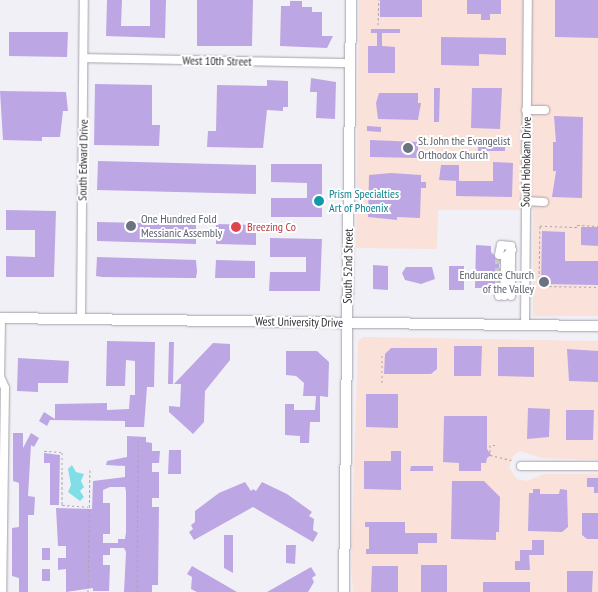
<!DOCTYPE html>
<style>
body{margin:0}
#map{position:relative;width:598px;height:592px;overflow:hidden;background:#f2f0f7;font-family:"PT Sans Narrow",sans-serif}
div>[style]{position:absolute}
.industrial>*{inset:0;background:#fae1da}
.water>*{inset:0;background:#7fdee6}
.building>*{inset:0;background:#bda6e4}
.minor-tunnel>*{height:8px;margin-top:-4px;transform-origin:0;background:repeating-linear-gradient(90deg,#cbc9d0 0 8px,transparent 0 12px)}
.path>*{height:1px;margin-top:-0.5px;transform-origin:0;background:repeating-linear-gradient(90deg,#a9a7ad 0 2.5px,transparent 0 5px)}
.roads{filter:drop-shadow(0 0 1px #a5a2a9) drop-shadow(0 0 1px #a5a2a9)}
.minor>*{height:8px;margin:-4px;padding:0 4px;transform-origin:4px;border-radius:4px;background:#fff}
.major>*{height:10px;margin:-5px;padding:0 5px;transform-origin:5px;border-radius:5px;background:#fff}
.dots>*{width:14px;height:14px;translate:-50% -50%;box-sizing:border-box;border:2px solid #fff;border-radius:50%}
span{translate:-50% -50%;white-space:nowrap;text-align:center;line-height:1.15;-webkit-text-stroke:4px #fff;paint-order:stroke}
.street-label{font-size:12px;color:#302f32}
.worship-label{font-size:12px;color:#5b616d}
.left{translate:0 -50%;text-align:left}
.right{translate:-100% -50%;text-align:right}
.culture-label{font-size:12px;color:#0d838f}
.health-label{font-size:12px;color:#be3a42}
</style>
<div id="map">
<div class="industrial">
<i style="clip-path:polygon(359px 0,598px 0,598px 316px,533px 316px,533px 210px,438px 210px,437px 249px,356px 248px)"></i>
<i style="clip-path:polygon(363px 337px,598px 341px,598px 460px,541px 458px,520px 451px,513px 456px,509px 467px,517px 479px,526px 481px,544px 474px,598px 474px,598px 592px,353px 592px,351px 566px,358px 341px)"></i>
</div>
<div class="water">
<i style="clip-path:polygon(72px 465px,76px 472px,84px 474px,81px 481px,84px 487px,80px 491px,84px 497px,80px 501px,68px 492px,71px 485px,68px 469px)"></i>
</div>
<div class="building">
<i style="clip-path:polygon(107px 0,122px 0,121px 26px,150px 26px,150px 0,166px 0,165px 38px,106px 36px)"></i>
<i style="clip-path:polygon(197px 0,253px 0,252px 46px,197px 46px)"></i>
<i style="clip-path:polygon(380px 0,422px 0,422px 17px,380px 17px)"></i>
<i style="clip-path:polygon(467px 0,501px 0,501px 14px,490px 14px,490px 20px,481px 20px,481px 14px,467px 14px)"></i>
<i style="clip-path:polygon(555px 0,598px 0,598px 38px,555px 37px)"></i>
<i style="clip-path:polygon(290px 1px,302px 1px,302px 7px,312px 7px,312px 12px,322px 12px,322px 36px,333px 36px,327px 48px,280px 46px,281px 6px,290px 6px)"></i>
<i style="clip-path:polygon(371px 29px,400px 29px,400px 33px,382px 33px,382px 46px,395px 47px,395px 73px,368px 73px,368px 46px,377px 46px,377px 33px,371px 33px)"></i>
<i style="clip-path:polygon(9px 32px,68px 32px,67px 57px,9px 56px)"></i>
<i style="clip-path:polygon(441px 37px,506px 38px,506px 55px,479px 54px,479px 66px,441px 65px)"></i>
<i style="clip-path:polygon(311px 78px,336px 82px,335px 119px,316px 118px,317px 92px,310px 92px)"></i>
<i style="clip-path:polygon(267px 80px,288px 81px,288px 107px,283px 107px,283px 111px,267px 110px,263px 148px,207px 147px,208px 131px,216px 131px,217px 85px,267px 86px)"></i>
<i style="clip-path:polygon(95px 84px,152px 85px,152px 125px,160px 125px,159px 146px,94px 145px)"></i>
<i style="clip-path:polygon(434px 88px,440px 88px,439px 122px,434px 122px)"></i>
<i style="clip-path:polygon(472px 88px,502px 88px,500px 129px,471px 128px)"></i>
<i style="clip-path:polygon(0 91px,66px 92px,68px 111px,63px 111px,60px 137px,42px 137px,42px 141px,3px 140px)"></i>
<i style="clip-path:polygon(379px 93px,418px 93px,418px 103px,421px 103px,418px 120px,378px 119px,376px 103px)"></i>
<i style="clip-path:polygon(554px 116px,583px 117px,582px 198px,552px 197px,556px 171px,553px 171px,553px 142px,556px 142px)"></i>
<i style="clip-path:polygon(367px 126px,381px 127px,381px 132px,367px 131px)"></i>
<i style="clip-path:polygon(478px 138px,505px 138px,505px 151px,478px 151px)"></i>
<i style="clip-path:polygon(370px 140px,418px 142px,418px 158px,370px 157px)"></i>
<i style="clip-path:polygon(98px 161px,256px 165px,256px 194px,97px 190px)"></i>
<i style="clip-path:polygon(493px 162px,513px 163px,512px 197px,456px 196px,456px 181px,493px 181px)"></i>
<i style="clip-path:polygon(271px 164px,322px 164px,322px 217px,271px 217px,271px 198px,307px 198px,307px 183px,271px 182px)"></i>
<i style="clip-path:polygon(441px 165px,459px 165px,459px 181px,439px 180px)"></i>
<i style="clip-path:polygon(391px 173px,421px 175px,421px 182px,426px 182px,426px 188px,421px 188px,420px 218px,397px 217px,397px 220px,368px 217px,369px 175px)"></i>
<i style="clip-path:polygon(6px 210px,56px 211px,54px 277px,6px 277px,6px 256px,35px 257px,35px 230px,6px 230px)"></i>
<i style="clip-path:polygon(97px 222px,196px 224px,196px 244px,97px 241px)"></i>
<i style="clip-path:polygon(216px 224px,256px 225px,256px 245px,216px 244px)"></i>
<i style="clip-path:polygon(581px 227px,598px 227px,598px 246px,581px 245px)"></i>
<i style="clip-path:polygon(542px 231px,565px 232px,565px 261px,598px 261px,598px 285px,541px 284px)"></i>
<i style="clip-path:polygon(270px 238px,322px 239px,320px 291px,269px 291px,270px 272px,306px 272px,306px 257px,270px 257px)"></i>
<i style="clip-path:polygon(476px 245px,491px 246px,491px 252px,499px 260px,499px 282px,493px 288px,475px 288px)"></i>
<i style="clip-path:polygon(97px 257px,196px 260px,197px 272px,196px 278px,190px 278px,102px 277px,96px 276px)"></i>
<i style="clip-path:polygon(216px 260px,255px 261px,255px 278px,215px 278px)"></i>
<i style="clip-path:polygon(373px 265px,388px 266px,388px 290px,373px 289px)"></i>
<i style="clip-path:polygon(449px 266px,464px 266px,464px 290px,449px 290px)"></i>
<i style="clip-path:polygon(406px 267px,432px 267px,435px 279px,421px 284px,405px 280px,402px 273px)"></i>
<i style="clip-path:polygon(107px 341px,155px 342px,154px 387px,147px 387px,144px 427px,125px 427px,125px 421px,50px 420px,47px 426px,39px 421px,44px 412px,55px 419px,55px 404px,107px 403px,107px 410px,129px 409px,130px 395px,135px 395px,135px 361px,126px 360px,125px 386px,106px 386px)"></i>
<i style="clip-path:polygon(169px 342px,174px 342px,173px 384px,168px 384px)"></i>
<i style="clip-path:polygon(213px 343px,230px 344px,230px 360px,205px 391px,204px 422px,193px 434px,169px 412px,169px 406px,180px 407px,181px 384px,174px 384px)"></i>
<i style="clip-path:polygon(454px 346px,482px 346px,481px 376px,454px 376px)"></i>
<i style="clip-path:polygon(498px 347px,534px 347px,534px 377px,498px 376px)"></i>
<i style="clip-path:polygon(391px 348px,437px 348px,437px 369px,431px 374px,384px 374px,385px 354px)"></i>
<i style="clip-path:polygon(567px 349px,598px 351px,598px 382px,569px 381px)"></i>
<i style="clip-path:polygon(286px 351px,317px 351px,329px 362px,328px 397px,320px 396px,320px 422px,310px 422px,309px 443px,300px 443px,300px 436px,285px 435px,285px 404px,294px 404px,294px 410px,315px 410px,316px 396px,303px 396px,304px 383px,296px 376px,286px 375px)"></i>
<i style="clip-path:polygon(18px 358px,69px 361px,68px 383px,38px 383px,38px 392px,17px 391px)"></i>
<i style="clip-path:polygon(366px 394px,398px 394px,398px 428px,366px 427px)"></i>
<i style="clip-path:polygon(528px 408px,550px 409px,549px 437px,527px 439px)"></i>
<i style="clip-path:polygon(566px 410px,594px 410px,593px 440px,566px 440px)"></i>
<i style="clip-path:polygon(444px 416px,487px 416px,487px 449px,491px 455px,487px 458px,486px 463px,481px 463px,481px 471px,459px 471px,459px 463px,443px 462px)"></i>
<i style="clip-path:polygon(13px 433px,23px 433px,23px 448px,31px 433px,39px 438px,34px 447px,31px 445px,28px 496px,35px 497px,34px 515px,28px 515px,28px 592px,19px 592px,19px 578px,12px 576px,12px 528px,19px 527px,19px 483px,13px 481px)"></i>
<i style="clip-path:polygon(evenodd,127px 436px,146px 437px,146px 442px,152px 443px,152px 451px,160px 451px,159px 463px,152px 463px,152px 472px,159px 472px,159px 498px,152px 498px,152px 507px,159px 507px,158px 585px,152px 585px,152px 592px,124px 592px,126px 552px,124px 548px,110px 548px,110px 555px,103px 555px,103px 565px,110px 565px,109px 591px,93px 591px,93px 588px,66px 592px,66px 569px,58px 570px,58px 558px,66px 558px,66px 546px,58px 546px,56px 508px,92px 509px,93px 481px,125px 477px,125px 466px,106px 465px,107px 461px,127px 457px,127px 436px,110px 487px,125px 487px,126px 491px,126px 532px,125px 539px,118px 539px,118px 543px,103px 543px,103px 534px,110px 534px,110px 503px,103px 503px,103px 490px,110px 487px)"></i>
<i style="clip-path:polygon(169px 450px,181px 450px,181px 474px,168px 474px)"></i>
<i style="clip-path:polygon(391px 451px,401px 451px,401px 490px,364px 489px,364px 461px,391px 461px)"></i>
<i style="clip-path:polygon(44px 453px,60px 455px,59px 505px,50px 505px,50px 463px,44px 463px)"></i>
<i style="clip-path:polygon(411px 466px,433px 466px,433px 471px,410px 471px)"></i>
<i style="clip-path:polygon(587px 478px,598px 478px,598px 493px,594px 493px,594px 487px,587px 487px)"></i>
<i style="clip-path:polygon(452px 481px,484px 481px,500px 497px,499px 532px,496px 532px,496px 540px,451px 539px)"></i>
<i style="clip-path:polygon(245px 482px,251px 491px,253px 489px,256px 491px,262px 482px,287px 494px,312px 512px,309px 516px,314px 519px,313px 530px,318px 533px,313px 542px,253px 507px,194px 540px,189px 532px,193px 529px,191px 525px,195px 522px,195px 511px,219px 493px)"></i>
<i style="clip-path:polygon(533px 489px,540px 489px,540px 494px,559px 494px,560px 489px,567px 490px,568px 527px,562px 532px,528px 531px,529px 493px,533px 493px)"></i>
<i style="clip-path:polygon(582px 513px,598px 513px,598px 539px,587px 539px,582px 535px)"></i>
<i style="clip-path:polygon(365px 522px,405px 522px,405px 533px,437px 533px,437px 543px,418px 543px,418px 554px,366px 554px,366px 549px,369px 549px,369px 527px,365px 527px)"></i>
<i style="clip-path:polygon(224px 535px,233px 535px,233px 573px,224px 568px)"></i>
<i style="clip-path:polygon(532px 540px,544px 540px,544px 555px,529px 555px,530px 570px,515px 570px,515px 561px,520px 561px,520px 550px,532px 550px)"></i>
<i style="clip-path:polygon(286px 545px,296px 545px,295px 564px,286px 563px)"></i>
<i style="clip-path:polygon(42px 548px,50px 548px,50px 560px,42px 560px)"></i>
<i style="clip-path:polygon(421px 565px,447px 565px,447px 592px,421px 592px)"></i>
<i style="clip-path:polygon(192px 566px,237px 592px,197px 592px,191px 589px,192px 577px,187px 574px)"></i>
<i style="clip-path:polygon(372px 566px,398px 566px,398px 592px,371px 592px)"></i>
<i style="clip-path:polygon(311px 567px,316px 575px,312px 578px,314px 582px,308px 592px,267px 592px)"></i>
<i style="clip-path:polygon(42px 569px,50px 569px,50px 581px,42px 581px)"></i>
<i style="clip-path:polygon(567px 571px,593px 571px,592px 592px,567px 592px)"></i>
<i style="clip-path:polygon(483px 582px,530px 582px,530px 592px,483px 592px)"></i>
</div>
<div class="minor-tunnel">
<i style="left:499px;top:288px;width:33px;rotate:-90deg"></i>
</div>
<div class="path">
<i style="left:378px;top:25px;width:25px;rotate:-88deg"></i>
<i style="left:577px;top:225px;width:21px;rotate:3deg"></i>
<i style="left:577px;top:227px;width:37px;rotate:-178deg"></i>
<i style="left:540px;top:226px;width:60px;rotate:91deg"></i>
<i style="left:539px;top:286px;width:59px;rotate:1deg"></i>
<i style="left:382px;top:383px;width:30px;rotate:-90deg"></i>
<i style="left:495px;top:445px;width:5px;rotate:180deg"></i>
<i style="left:490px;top:445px;width:10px;rotate:90deg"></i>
<i style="left:490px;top:455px;width:22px;rotate:13deg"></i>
<i style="left:44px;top:451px;width:18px;rotate:3deg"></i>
<i style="left:62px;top:452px;width:53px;rotate:90deg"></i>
<i style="left:62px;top:505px;width:26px;rotate:4deg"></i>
<i style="left:88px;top:592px;width:122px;rotate:-89.1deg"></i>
<i style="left:137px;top:592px;width:151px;rotate:-89.6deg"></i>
</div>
<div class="roads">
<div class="minor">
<i style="left:84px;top:58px;width:266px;rotate:1.1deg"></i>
<i style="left:526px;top:110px;width:19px"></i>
<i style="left:525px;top:201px;width:19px;rotate:3deg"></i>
<i style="left:499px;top:255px;width:10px;rotate:-79deg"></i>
<i style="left:501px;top:245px;width:10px;rotate:6deg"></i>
<i style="left:511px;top:246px;width:18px;rotate:90deg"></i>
<i style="left:505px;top:264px;width:7px;rotate:-90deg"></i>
<i style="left:505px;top:257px;width:10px;rotate:-45deg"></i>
<i style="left:499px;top:296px;width:8px;rotate:-90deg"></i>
<i style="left:504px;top:296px;width:28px;rotate:-88deg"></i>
<i style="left:511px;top:296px;width:28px;rotate:-90deg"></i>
<i style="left:81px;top:319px;width:319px;rotate:-89.5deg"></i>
<i style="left:525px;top:325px;width:325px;rotate:-89.5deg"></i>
<i style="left:1px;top:379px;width:10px;rotate:66deg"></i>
<i style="left:5px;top:388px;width:204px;rotate:90.8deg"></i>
<i style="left:0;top:382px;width:64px;rotate:-89.1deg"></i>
<i style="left:521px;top:466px;width:77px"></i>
</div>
<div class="major">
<i style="left:0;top:318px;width:598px;rotate:0.77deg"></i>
<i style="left:344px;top:592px;width:592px;rotate:-89.32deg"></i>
</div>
</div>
<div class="dots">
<i style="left:408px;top:148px;background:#6b7280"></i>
<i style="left:319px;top:201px;background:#0f9aa8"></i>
<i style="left:131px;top:226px;background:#6b7280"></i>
<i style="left:236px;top:227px;background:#e0444e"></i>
<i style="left:544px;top:282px;background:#6b7280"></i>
</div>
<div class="street-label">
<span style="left:217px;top:61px;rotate:1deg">West 10th Street</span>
<span style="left:83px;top:160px;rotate:-89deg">South Edward Drive</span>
<span style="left:526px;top:162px;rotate:-89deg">South Hohokam Drive</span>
<span style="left:348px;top:266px;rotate:-89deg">South 52nd Street</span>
<span style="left:299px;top:322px;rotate:1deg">West University Drive</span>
</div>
<div class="worship-label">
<span class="left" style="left:418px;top:148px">St. John the Evangelist<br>Orthodox Church</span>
<span class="left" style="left:141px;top:226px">One Hundred Fold<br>Messianic Assembly</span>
<span class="right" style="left:534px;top:282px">Endurance Church<br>of the Valley</span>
</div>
<div class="culture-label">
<span class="left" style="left:329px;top:201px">Prism Specialties<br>Art of Phoenix</span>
</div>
<div class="health-label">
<span class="left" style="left:247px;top:227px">Breezing Co</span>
</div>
</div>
